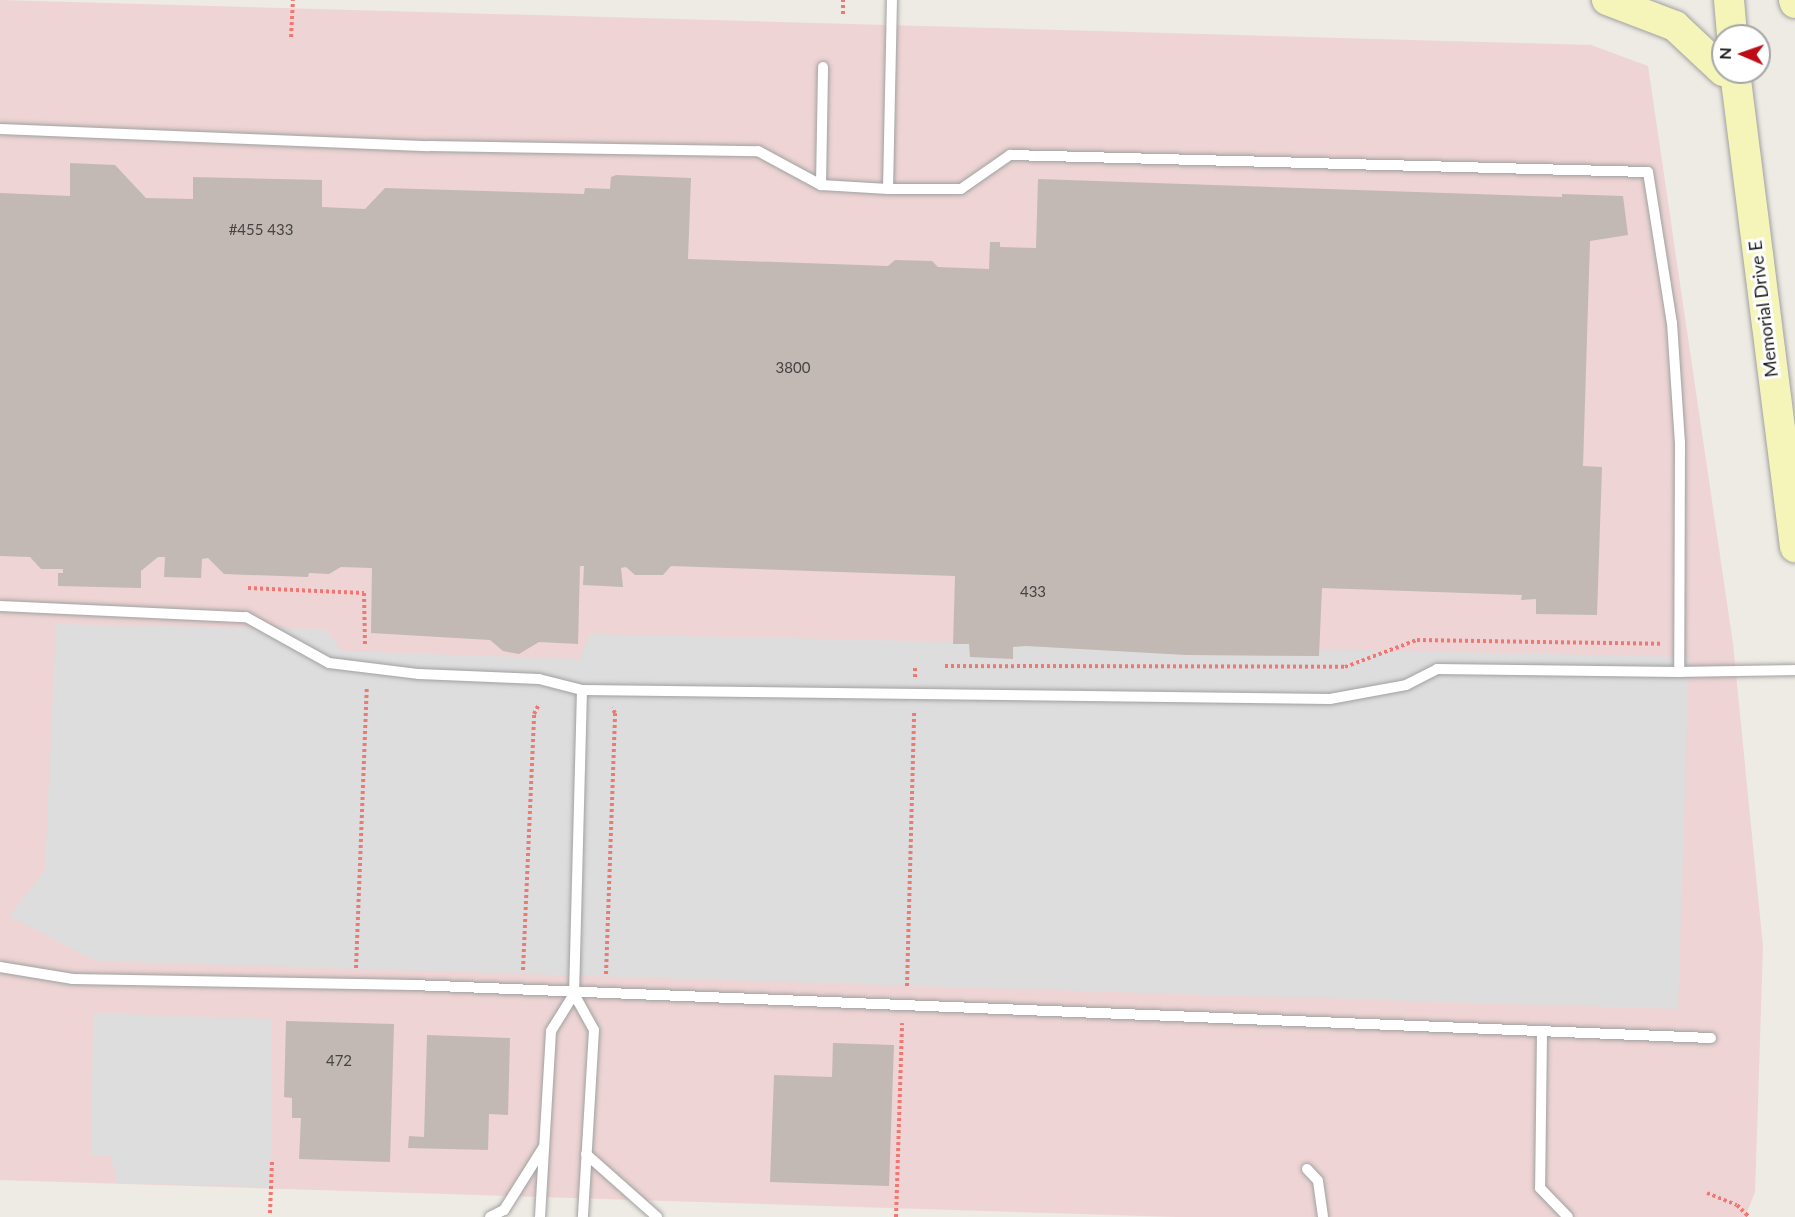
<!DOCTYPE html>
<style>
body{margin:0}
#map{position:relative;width:1795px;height:1217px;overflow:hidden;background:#eeeae4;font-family:Lato,sans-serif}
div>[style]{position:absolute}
.commercial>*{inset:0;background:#eed4d4}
.parking>*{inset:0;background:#ddd}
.building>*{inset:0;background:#c2b9b4}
.path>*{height:4px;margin-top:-2px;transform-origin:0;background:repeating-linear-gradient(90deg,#f17772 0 3px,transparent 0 6px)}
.roads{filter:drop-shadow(0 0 2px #a1a1a1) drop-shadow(0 0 2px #a1a1a1)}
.service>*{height:10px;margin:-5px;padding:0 5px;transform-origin:5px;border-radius:5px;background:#fff}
.secondary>*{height:30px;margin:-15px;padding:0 15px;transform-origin:15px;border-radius:15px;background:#f5f5ba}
span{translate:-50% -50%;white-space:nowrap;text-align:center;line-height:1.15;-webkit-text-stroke:6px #fff;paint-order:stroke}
.number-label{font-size:15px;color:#464443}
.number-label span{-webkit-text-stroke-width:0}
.street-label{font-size:18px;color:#1d1d1d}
.north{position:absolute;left:1711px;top:24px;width:60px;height:60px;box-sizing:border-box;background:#fff;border:2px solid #a5a5a5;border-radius:50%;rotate:272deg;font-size:16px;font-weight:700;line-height:24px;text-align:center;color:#1d1d1d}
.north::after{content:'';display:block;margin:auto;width:21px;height:27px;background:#be0c16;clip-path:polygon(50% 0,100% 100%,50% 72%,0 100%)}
</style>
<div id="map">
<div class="commercial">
<i style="clip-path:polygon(0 0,1591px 45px,1648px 66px,1733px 644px,1763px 947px,1755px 1192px,1745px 1217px,1177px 1217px,0 1180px)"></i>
</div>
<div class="parking">
<i style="clip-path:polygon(56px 624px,325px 629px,342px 651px,580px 659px,590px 634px,1689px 657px,1678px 1009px,96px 961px,9px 916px,45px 870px)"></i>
<i style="clip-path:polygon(93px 1013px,272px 1019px,271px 1187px,118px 1183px,110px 1156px,91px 1155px)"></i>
</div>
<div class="building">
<i style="clip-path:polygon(70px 163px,115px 165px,146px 198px,193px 199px,193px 177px,322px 180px,322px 207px,365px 209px,385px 188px,584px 194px,585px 188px,610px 189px,611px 177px,616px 175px,691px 178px,688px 259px,888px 266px,895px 260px,932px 261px,938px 267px,989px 269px,990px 242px,1000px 242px,1000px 247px,1036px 248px,1038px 179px,1562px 197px,1562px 194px,1623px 196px,1628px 235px,1590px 241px,1583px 466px,1602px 467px,1597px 615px,1536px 614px,1536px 599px,1521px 600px,1522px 595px,1322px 588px,1319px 656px,1186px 655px,1026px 646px,1013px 647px,1013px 659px,970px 657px,969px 644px,953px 644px,955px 576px,671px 566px,663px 575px,635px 575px,626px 567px,621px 568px,623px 587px,583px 585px,584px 566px,580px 566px,578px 644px,539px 642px,519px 654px,503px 651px,490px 640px,371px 633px,372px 568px,341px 567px,329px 574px,309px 573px,308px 577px,224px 574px,208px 558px,202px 559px,201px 578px,164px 577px,165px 557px,158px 557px,141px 571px,141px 588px,58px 586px,58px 573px,63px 573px,63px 569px,41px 569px,30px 557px,0 556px,0 193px,70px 196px)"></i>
<i style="clip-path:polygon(286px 1021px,394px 1024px,390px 1162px,299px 1159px,301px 1118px,292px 1118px,292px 1098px,284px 1097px)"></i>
<i style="clip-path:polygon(427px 1035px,510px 1038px,508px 1115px,489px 1114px,488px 1150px,408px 1148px,409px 1136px,424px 1137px)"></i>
<i style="clip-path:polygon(833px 1043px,894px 1045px,889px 1186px,770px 1182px,774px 1075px,832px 1077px)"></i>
</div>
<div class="path">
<i style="left:843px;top:14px;width:14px;rotate:-90deg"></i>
<i style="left:291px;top:37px;width:37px;rotate:-87deg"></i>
<i style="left:248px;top:588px;width:116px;rotate:2.5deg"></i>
<i style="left:364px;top:593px;width:51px;rotate:88.9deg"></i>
<i style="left:945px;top:666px;width:400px;rotate:0.1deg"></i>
<i style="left:1345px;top:667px;width:77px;rotate:-20.6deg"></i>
<i style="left:1417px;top:640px;width:245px;rotate:0.9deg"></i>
<i style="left:915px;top:677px;width:11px;rotate:-90deg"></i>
<i style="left:356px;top:968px;width:281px;rotate:-87.8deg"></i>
<i style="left:523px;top:970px;width:256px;rotate:-87.5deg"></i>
<i style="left:534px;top:714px;width:9px;rotate:-63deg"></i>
<i style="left:606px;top:974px;width:261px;rotate:-88deg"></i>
<i style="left:615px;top:713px;width:6px;rotate:-121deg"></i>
<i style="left:907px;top:986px;width:274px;rotate:-88.5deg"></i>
<i style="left:1707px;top:1193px;width:32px;rotate:22deg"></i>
<i style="left:1737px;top:1205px;width:17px;rotate:45deg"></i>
<i style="left:270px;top:1213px;width:51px;rotate:-87.8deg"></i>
<i style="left:896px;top:1217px;width:194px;rotate:-88.2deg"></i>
</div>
<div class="roads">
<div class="service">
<i style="left:0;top:129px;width:429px;rotate:2.3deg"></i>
<i style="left:429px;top:146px;width:329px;rotate:0.9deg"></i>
<i style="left:758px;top:151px;width:72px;rotate:28.4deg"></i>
<i style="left:821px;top:185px;width:67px;rotate:3.4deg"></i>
<i style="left:888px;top:189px;width:189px;rotate:-88.8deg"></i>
<i style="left:821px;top:185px;width:118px;rotate:-89deg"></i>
<i style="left:888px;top:189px;width:73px"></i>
<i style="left:961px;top:189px;width:60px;rotate:-34.8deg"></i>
<i style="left:1010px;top:155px;width:638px;rotate:1.53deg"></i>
<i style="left:1648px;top:172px;width:153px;rotate:81deg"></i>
<i style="left:1672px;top:323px;width:119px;rotate:86.2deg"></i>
<i style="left:1680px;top:442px;width:230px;rotate:90.2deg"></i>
<i style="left:1679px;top:672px;width:116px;rotate:-1deg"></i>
<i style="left:0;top:606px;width:246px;rotate:2.6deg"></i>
<i style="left:246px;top:617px;width:95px;rotate:29deg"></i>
<i style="left:329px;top:663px;width:91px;rotate:7deg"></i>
<i style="left:419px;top:674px;width:120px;rotate:2.4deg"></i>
<i style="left:539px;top:679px;width:44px;rotate:14.3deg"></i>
<i style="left:582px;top:690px;width:304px;rotate:91.5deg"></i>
<i style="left:574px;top:994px;width:41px;rotate:60.9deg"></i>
<i style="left:594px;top:1030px;width:187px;rotate:93.4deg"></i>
<i style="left:582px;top:690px;width:748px;rotate:0.69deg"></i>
<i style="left:1330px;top:699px;width:77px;rotate:-10.4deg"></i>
<i style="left:1406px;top:685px;width:35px;rotate:-27deg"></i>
<i style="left:1437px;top:669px;width:242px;rotate:0.7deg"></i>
<i style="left:0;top:967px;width:74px;rotate:9.3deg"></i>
<i style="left:73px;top:979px;width:340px;rotate:1deg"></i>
<i style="left:413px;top:985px;width:1299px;rotate:2.34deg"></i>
<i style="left:1542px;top:1032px;width:156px;rotate:90.7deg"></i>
<i style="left:1540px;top:1188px;width:40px;rotate:46deg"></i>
<i style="left:586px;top:1154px;width:95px;rotate:41.6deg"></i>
<i style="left:1307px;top:1169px;width:16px;rotate:47deg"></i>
<i style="left:1318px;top:1181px;width:36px;rotate:82deg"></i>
<i style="left:490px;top:1217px;width:16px;rotate:-27deg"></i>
<i style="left:504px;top:1210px;width:73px;rotate:-57.8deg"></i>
<i style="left:540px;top:1217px;width:186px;rotate:-86.6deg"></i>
<i style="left:551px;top:1031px;width:44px;rotate:-58.1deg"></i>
</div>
<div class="secondary">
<i style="left:1607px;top:0;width:73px;rotate:20.9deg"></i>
<i style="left:1675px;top:26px;width:66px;rotate:43.2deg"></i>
<i style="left:1729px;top:0;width:36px;rotate:85deg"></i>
<i style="left:1794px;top:0;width:3px;rotate:72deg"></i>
<i style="left:1735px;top:72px;width:479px;rotate:82.8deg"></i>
</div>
</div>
<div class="number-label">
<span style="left:261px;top:230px">#455 433</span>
<span style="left:793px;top:368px">3800</span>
<span style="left:1033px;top:592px">433</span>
<span style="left:339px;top:1061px">472</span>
</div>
<div class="street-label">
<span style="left:1763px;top:309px;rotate:-97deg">Memorial Drive E</span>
</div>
<div class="north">N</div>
</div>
